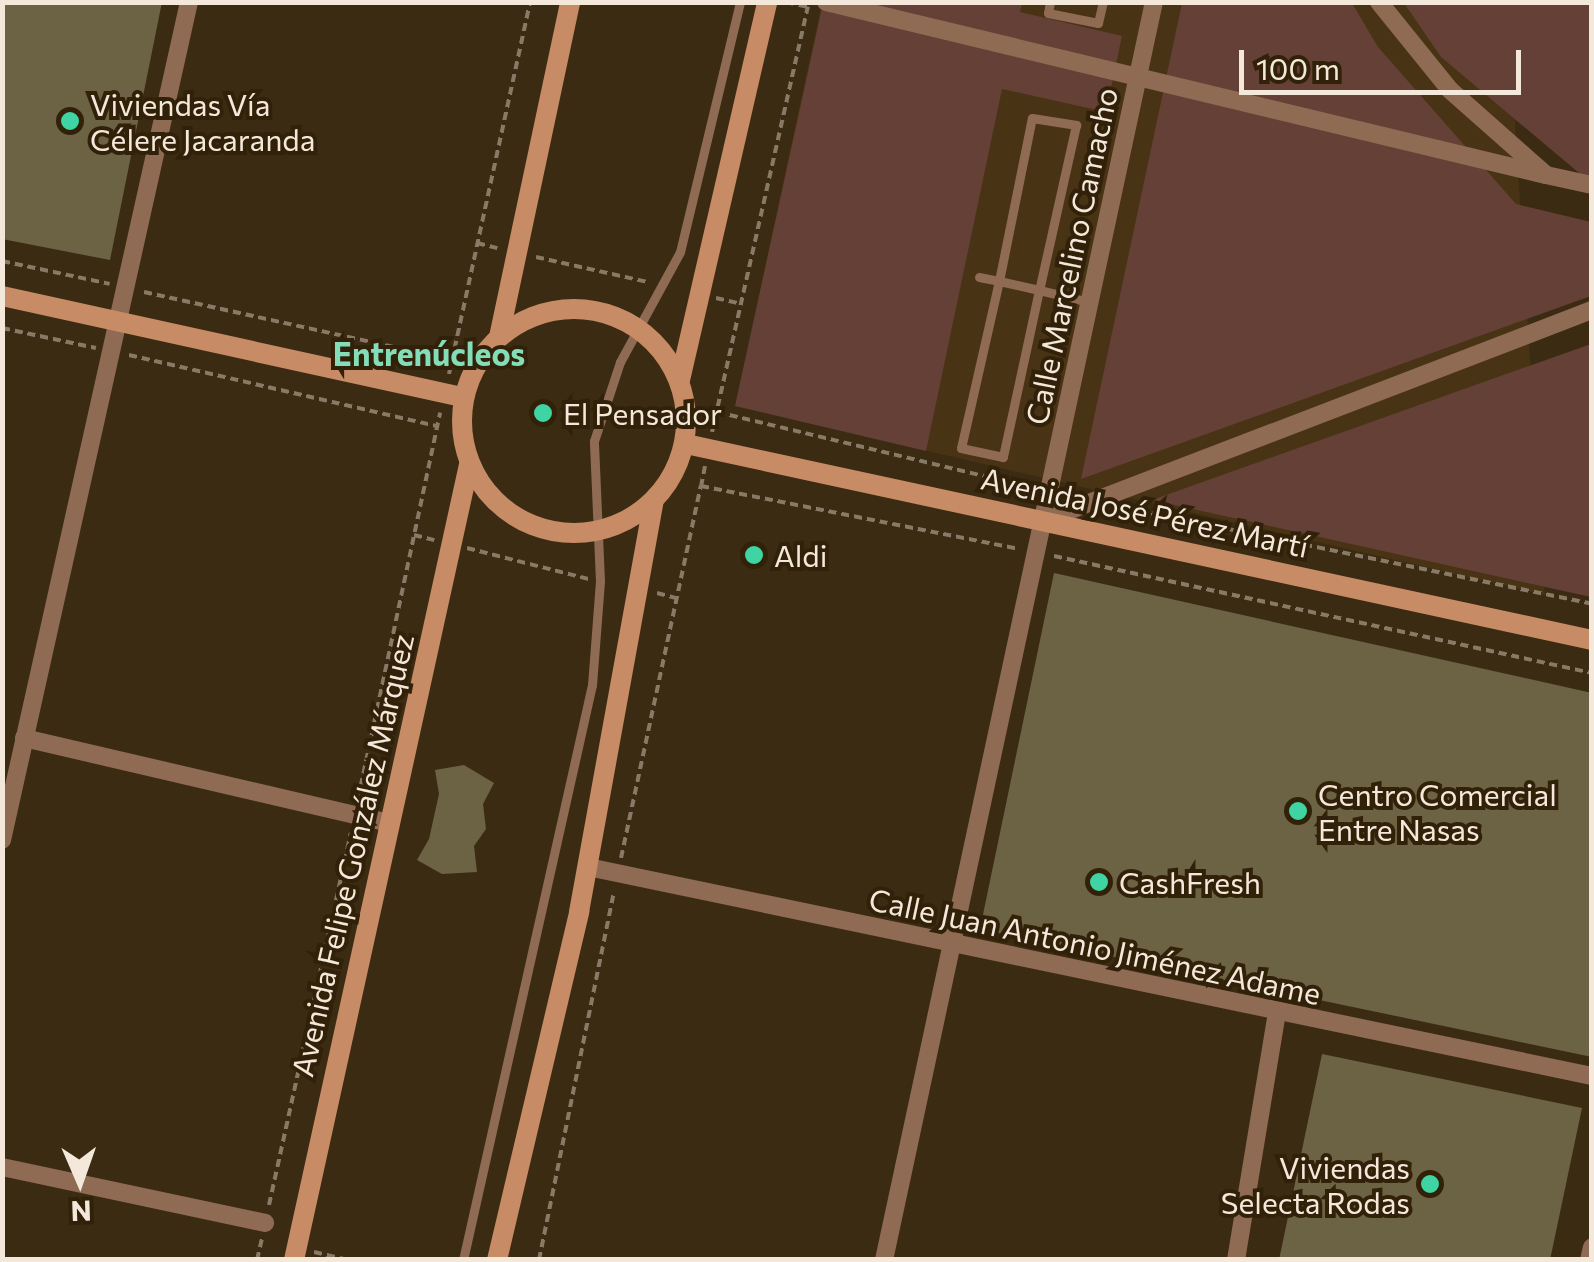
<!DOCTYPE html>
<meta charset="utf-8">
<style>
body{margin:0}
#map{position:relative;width:1594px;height:1262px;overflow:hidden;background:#3c2b13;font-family:Commissioner,sans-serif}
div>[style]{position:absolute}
.built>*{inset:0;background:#493315}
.green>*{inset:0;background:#644036}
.building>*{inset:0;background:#6c6345}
.path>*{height:4px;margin-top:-2px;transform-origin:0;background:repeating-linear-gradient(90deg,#897a67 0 8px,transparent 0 13px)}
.lane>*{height:9px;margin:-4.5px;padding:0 4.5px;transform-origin:4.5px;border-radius:4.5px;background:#906b53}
.street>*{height:18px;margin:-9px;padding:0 9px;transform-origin:9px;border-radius:9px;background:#906b53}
.secondary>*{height:20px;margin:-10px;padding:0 10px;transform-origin:10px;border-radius:10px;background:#c78c65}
.secondary>.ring{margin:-10px;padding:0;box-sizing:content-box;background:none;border:20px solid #c78c65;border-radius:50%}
.dots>*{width:28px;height:28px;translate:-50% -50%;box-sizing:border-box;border:5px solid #322109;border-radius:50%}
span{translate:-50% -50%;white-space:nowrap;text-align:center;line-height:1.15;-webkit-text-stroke:8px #322109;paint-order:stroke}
.poi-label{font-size:30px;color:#f3e8da}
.left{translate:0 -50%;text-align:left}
.right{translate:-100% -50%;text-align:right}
.street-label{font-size:30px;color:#f3e8da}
.neighbourhood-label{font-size:32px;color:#84ddb9;font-weight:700}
.frame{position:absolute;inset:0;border:5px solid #f3e8da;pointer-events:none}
.north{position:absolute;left:30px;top:1132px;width:100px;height:100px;-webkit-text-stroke:8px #322109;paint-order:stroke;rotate:178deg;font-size:28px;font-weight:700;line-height:40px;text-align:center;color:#f3e8da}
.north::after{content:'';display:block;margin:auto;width:35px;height:45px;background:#f3e8da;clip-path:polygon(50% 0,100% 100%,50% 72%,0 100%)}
.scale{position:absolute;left:1239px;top:50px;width:282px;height:45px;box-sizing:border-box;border:5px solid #f3e8da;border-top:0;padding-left:12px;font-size:30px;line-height:35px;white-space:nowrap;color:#f3e8da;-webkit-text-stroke:8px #322109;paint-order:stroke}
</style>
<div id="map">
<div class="built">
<i style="clip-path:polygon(822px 3px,1526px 3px,1515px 125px,1545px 595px,735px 406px)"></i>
</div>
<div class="green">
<i style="clip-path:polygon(823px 3px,1022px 3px,1020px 12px,1122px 36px,1106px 112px,1002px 89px,926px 451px,735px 406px)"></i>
<i style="clip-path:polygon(1182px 3px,1352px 3px,1378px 47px,1516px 204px,1591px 222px,1591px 296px,1081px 479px)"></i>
<i style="clip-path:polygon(1404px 3px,1591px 3px,1591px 183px,1441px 57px)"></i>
<i style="clip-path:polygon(1591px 344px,1591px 597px,1152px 500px,1523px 368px)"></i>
</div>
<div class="building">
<i style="clip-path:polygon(2px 2px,162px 2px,110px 260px,2px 239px)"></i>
<i style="clip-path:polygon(1054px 573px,1592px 693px,1592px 1057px,980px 929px)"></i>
<i style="clip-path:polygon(464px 765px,494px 783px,483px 804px,486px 829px,474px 846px,477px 872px,442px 874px,417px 860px,429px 839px,439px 794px,435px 770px)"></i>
<i style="clip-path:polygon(1322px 1054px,1582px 1108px,1550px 1260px,1279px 1260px)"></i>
</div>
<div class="path">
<i style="left:786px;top:2px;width:23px;rotate:13deg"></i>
<i style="left:477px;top:243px;width:21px;rotate:14deg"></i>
<i style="left:536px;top:257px;width:115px;rotate:12.6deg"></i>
<i style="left:2px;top:261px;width:110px;rotate:12deg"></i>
<i style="left:144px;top:292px;width:315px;rotate:12.4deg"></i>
<i style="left:716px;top:298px;width:26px;rotate:13deg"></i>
<i style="left:2px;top:328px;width:96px;rotate:12deg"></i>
<i style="left:129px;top:355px;width:316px;rotate:13deg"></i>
<i style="left:449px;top:374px;width:381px;rotate:-77.7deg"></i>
<i style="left:717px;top:412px;width:326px;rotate:13.5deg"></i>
<i style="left:712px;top:432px;width:436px;rotate:-77.3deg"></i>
<i style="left:705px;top:466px;width:20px;rotate:101deg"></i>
<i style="left:701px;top:486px;width:325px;rotate:11.2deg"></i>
<i style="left:1126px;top:508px;width:476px;rotate:11.6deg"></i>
<i style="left:414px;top:535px;width:21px;rotate:14deg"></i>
<i style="left:467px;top:548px;width:126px;rotate:14.3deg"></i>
<i style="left:1054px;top:556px;width:551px;rotate:12.27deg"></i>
<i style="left:657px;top:593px;width:20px;rotate:15deg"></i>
<i style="left:358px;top:799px;width:395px;rotate:-78deg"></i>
<i style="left:621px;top:858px;width:381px;rotate:-77.9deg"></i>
<i style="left:269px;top:1205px;width:381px;rotate:-77.6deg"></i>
<i style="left:314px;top:1252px;width:35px;rotate:13deg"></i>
<i style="left:257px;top:1260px;width:22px;rotate:-77deg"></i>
<i style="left:539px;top:1260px;width:376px;rotate:-78.5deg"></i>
</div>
<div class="lane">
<i style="left:1050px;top:2px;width:11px;rotate:100deg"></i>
<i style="left:1048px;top:13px;width:51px;rotate:11.3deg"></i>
<i style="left:1098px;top:23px;width:22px;rotate:-77deg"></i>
<i style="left:979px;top:277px;width:20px;rotate:11deg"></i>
<i style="left:999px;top:281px;width:166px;rotate:-78.6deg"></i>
<i style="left:1032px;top:118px;width:45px;rotate:9deg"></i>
<i style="left:1076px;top:125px;width:169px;rotate:102.6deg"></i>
<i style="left:1039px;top:290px;width:171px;rotate:102.2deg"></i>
<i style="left:1003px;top:457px;width:43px;rotate:-167.9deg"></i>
<i style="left:961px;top:448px;width:171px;rotate:-77.2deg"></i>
<i style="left:999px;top:281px;width:41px;rotate:12.7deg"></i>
<i style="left:1039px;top:290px;width:51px;rotate:13.5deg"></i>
<i style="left:463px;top:1260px;width:589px;rotate:-77.36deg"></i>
<i style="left:592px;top:685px;width:104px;rotate:-85.6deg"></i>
<i style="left:600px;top:581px;width:140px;rotate:-92.5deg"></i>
<i style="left:594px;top:441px;width:83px;rotate:-71.8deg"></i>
<i style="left:620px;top:362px;width:125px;rotate:-61.4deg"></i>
<i style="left:680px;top:252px;width:257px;rotate:-76.5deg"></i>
</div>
<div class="street">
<i style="left:826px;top:2px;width:740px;rotate:13.51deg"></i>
<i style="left:1379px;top:2px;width:113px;rotate:51.1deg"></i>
<i style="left:1450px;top:90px;width:128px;rotate:41.5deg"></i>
<i style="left:1546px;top:175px;width:47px;rotate:12.3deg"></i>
<i style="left:1042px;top:521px;width:589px;rotate:-20.99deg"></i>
<i style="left:24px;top:738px;width:374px;rotate:13.1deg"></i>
<i style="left:2px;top:840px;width:859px;rotate:-77.42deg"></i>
<i style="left:588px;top:867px;width:1026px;rotate:11.76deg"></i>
<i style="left:2px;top:1167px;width:269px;rotate:12deg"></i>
<i style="left:884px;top:1260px;width:1287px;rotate:-77.89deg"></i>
<i style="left:1236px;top:1260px;width:250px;rotate:-80.6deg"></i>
<i style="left:1589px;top:1260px;width:13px;rotate:-77deg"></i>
</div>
<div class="secondary">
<i style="left:2px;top:296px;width:472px;rotate:12.4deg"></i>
<i class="ring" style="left:462px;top:309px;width:204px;height:204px"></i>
<i style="left:499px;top:337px;width:342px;rotate:-78deg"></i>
<i style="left:680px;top:380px;width:388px;rotate:-77deg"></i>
<i style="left:686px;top:444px;width:927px;rotate:12.21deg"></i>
<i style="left:294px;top:1260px;width:814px;rotate:-77.59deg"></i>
<i style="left:497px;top:1260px;width:358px;rotate:-76.7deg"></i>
<i style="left:579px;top:912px;width:418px;rotate:-79.7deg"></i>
</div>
<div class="dots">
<i style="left:70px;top:121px;background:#3ed4a3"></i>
<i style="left:543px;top:413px;background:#3ed4a3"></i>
<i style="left:754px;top:555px;background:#3ed4a3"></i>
<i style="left:1298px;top:811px;background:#3ed4a3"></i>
<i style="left:1099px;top:882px;background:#3ed4a3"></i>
<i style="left:1430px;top:1184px;background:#3ed4a3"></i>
</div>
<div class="poi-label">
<span class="left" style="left:90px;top:121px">Viviendas Vía<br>Célere Jacaranda</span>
<span class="left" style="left:563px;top:413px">El Pensador</span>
<span class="left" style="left:774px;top:555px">Aldi</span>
<span class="left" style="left:1318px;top:811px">Centro Comercial<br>Entre Nasas</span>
<span class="left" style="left:1119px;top:882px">CashFresh</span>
<span class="right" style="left:1410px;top:1184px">Viviendas<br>Selecta Rodas</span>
</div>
<div class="street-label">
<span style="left:1071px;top:256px;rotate:-78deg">Calle Marcelino Camacho</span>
<span style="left:1145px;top:512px;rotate:12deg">Avenida José Pérez Martí</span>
<span style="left:352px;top:855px;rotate:-77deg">Avenida Felipe González Márquez</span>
<span style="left:1095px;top:946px;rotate:12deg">Calle Juan Antonio Jiménez Adame</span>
</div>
<div class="neighbourhood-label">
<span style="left:429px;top:353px">Entrenúcleos</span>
</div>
<div class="frame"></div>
<div class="north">N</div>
<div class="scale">100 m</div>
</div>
